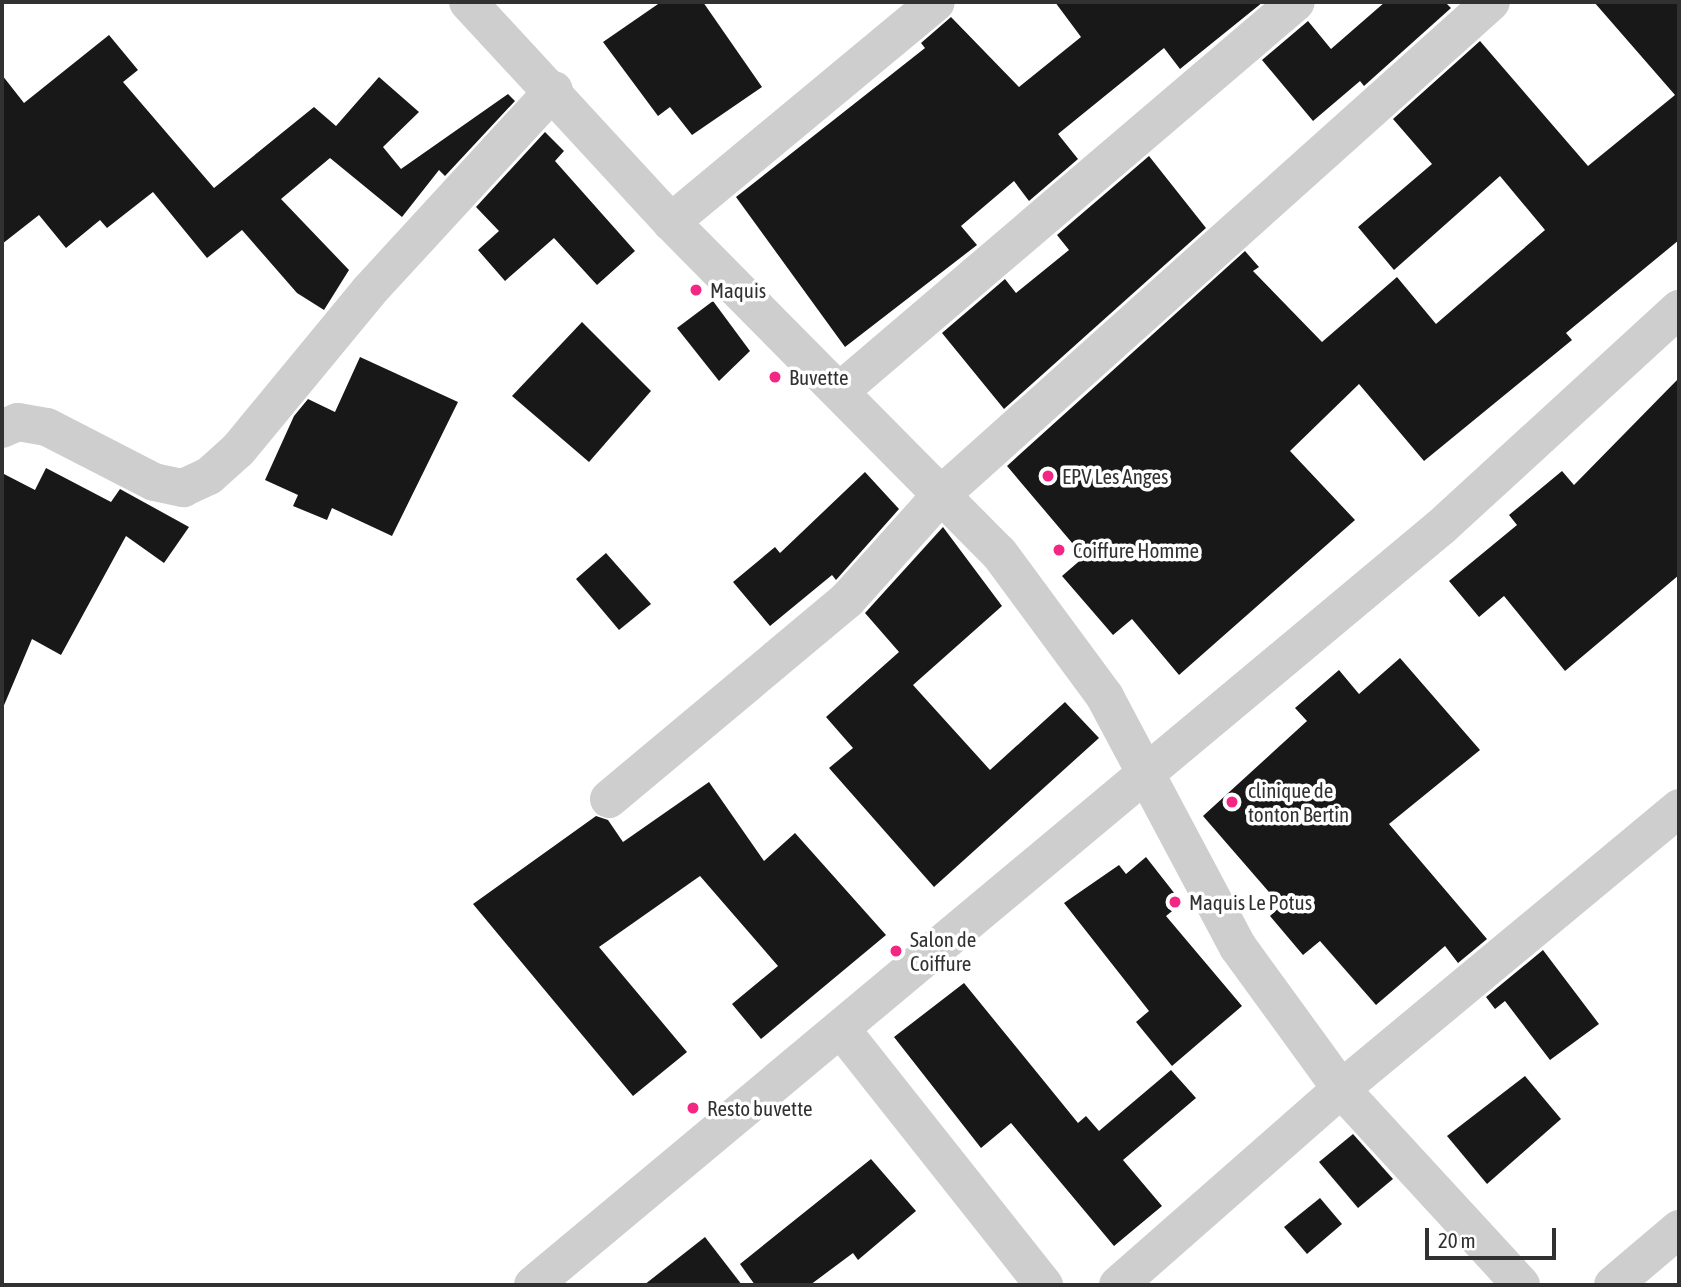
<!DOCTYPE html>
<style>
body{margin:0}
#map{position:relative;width:1681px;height:1287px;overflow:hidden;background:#fff;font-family:"Asap Condensed",sans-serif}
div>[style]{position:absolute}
.building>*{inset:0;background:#181818}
.street>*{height:38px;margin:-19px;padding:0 19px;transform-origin:19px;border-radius:19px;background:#cecece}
.dots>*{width:19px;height:19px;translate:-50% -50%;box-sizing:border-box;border:4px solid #fff;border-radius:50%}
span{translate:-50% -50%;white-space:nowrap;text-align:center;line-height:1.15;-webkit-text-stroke:7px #fff;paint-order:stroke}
.poi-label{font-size:21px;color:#313131}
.left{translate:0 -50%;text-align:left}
.frame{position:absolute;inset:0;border:4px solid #313131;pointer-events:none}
.scale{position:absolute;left:1425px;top:1228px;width:131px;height:32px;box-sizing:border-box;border:4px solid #313131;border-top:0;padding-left:9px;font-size:21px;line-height:24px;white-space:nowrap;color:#313131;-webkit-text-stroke:5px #fff;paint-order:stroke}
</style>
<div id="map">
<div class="building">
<i style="clip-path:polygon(661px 2px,703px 2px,762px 87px,692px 135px,670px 107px,658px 116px,603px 42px)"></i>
<i style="clip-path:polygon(1055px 2px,1263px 2px,1180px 69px,1164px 48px,1058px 134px,1078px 159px,1029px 201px,1014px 181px,961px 226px,977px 245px,845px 347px,736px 197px,925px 48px,921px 43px,951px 17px,1019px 87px,1081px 37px)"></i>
<i style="clip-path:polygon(1385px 2px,1445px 2px,1451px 8px,1364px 86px,1360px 81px,1313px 121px,1262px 60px,1308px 21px,1331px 49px)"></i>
<i style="clip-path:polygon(1594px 2px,1679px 2px,1679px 240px,1566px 333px,1572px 340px,1424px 461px,1359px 384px,1290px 451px,1355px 520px,1179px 675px,1132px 619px,1113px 635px,1062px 576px,1084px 557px,1007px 466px,1245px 251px,1259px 267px,1253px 271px,1322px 342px,1397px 277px,1436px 324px,1545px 230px,1500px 176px,1394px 270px,1358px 227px,1432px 164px,1393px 119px,1480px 41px,1588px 166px,1675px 95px)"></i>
<i style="clip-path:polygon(109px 35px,138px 70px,123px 82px,214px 188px,314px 107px,336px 126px,379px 77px,419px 112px,383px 147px,401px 169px,508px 94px,515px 101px,445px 176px,439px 170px,402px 217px,330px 158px,281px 199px,349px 270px,324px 310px,297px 293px,242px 230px,207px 258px,153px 192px,107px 228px,100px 220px,66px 248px,39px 215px,2px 244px,2px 75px,24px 103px)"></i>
<i style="clip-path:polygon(545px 132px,564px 151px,555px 161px,635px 251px,597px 285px,554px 238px,505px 281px,478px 250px,499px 231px,476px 207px)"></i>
<i style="clip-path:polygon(1149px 156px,1206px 228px,1004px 409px,942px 333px,1005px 279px,1016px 293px,1069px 250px,1057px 235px)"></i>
<i style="clip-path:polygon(713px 301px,750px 351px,719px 381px,677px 328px)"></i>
<i style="clip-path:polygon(582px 322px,651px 391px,589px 462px,512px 396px)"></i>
<i style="clip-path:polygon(360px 357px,458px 402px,392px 536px,332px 508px,327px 520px,293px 506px,298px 495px,265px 480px,294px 416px,308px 399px,335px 412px)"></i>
<i style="clip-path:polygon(1679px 378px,1679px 575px,1565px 671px,1504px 596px,1479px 617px,1449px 581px,1517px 525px,1509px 515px,1562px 471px,1574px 485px)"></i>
<i style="clip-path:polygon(46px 468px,111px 502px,120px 489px,189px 527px,164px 563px,126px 536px,61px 655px,32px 639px,2px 710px,2px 473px,35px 490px)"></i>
<i style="clip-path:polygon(865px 472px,899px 509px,836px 580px,832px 575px,770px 626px,733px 582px,775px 547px,780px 553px)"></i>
<i style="clip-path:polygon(943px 527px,1002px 606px,913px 685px,990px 770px,1065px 702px,1099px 738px,934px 887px,829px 768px,853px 748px,826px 717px,899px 652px,865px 613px)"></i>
<i style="clip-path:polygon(606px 553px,651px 604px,619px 630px,576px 579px)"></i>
<i style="clip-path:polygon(1400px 658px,1480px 750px,1389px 824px,1487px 939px,1458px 963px,1445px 946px,1376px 1005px,1320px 941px,1303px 955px,1270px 916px,1281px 906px,1203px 816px,1307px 721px,1295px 708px,1339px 670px,1359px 694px)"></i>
<i style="clip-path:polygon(709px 782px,764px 861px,795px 833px,886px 935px,761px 1039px,732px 1004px,778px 966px,700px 876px,599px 947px,687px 1052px,633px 1096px,473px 904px,596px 816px,608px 820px,623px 842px)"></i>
<i style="clip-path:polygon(1146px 857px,1182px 903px,1166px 916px,1242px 1006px,1172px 1066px,1136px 1022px,1149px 1011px,1064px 903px,1119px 865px,1126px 874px)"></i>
<i style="clip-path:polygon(1543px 950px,1599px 1024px,1550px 1060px,1505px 1001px,1495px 1009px,1486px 997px)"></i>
<i style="clip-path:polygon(964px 983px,1078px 1123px,1086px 1116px,1099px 1131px,1171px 1070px,1196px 1098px,1123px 1160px,1162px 1206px,1114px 1246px,1011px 1123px,981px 1148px,894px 1037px)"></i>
<i style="clip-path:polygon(1525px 1076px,1561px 1119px,1487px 1184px,1447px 1136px)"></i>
<i style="clip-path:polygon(1353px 1134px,1393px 1179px,1358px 1208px,1319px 1162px)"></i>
<i style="clip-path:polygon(871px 1159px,916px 1211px,858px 1260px,853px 1253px,810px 1285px,755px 1285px,740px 1264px)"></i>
<i style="clip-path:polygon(1320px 1198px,1342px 1224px,1307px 1254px,1284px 1227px)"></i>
<i style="clip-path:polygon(705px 1237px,742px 1285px,644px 1285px)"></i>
</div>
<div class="street">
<i style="left:468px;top:2px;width:299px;rotate:47.3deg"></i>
<i style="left:671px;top:222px;width:466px;rotate:45.3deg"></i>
<i style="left:999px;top:553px;width:179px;rotate:53.6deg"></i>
<i style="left:1105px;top:697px;width:283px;rotate:62deg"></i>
<i style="left:1238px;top:947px;width:175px;rotate:54deg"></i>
<i style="left:1341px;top:1089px;width:266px;rotate:47.4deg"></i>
<i style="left:671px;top:222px;width:344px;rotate:-39.7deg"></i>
<i style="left:840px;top:391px;width:599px;rotate:-40.47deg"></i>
<i style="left:2px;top:429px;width:17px;rotate:-24deg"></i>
<i style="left:18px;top:422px;width:29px;rotate:10deg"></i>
<i style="left:47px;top:427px;width:120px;rotate:27.2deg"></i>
<i style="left:154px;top:482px;width:30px;rotate:12deg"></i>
<i style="left:183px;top:488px;width:29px;rotate:-25deg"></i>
<i style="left:209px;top:476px;width:39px;rotate:-42deg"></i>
<i style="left:238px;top:450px;width:206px;rotate:-50.5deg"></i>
<i style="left:369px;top:291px;width:273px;rotate:-47.4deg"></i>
<i style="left:609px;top:799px;width:310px;rotate:-39.9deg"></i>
<i style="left:847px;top:600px;width:142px;rotate:-48.1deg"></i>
<i style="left:942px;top:494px;width:737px;rotate:-41.87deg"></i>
<i style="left:841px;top:1029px;width:327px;rotate:51.6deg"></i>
<i style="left:533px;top:1285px;width:1183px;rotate:-39.86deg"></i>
<i style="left:1441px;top:527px;width:323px;rotate:-42.5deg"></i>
<i style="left:1118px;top:1285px;width:297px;rotate:-41.3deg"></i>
<i style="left:1341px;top:1089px;width:440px;rotate:-39.7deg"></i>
<i style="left:1613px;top:1285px;width:87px;rotate:-40.3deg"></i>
</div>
<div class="dots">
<i style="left:696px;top:290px;background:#f42683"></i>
<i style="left:775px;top:377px;background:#f42683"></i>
<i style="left:1048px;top:476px;background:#f42683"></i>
<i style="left:1059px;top:550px;background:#f42683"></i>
<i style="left:1232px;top:802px;background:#f42683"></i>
<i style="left:1175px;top:902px;background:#f42683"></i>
<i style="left:896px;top:951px;background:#f42683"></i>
<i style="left:693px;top:1108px;background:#f42683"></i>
</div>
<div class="poi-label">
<span class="left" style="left:710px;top:290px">Maquis</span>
<span class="left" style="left:789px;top:377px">Buvette</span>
<span class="left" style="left:1062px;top:476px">EPV Les Anges</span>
<span class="left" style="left:1073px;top:550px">Coiffure Homme</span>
<span class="left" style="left:1248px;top:802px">clinique de<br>tonton Bertin</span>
<span class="left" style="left:1189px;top:902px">Maquis Le Potus</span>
<span class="left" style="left:910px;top:951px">Salon de<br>Coiffure</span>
<span class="left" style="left:707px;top:1108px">Resto buvette</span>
</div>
<div class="frame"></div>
<div class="scale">20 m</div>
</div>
